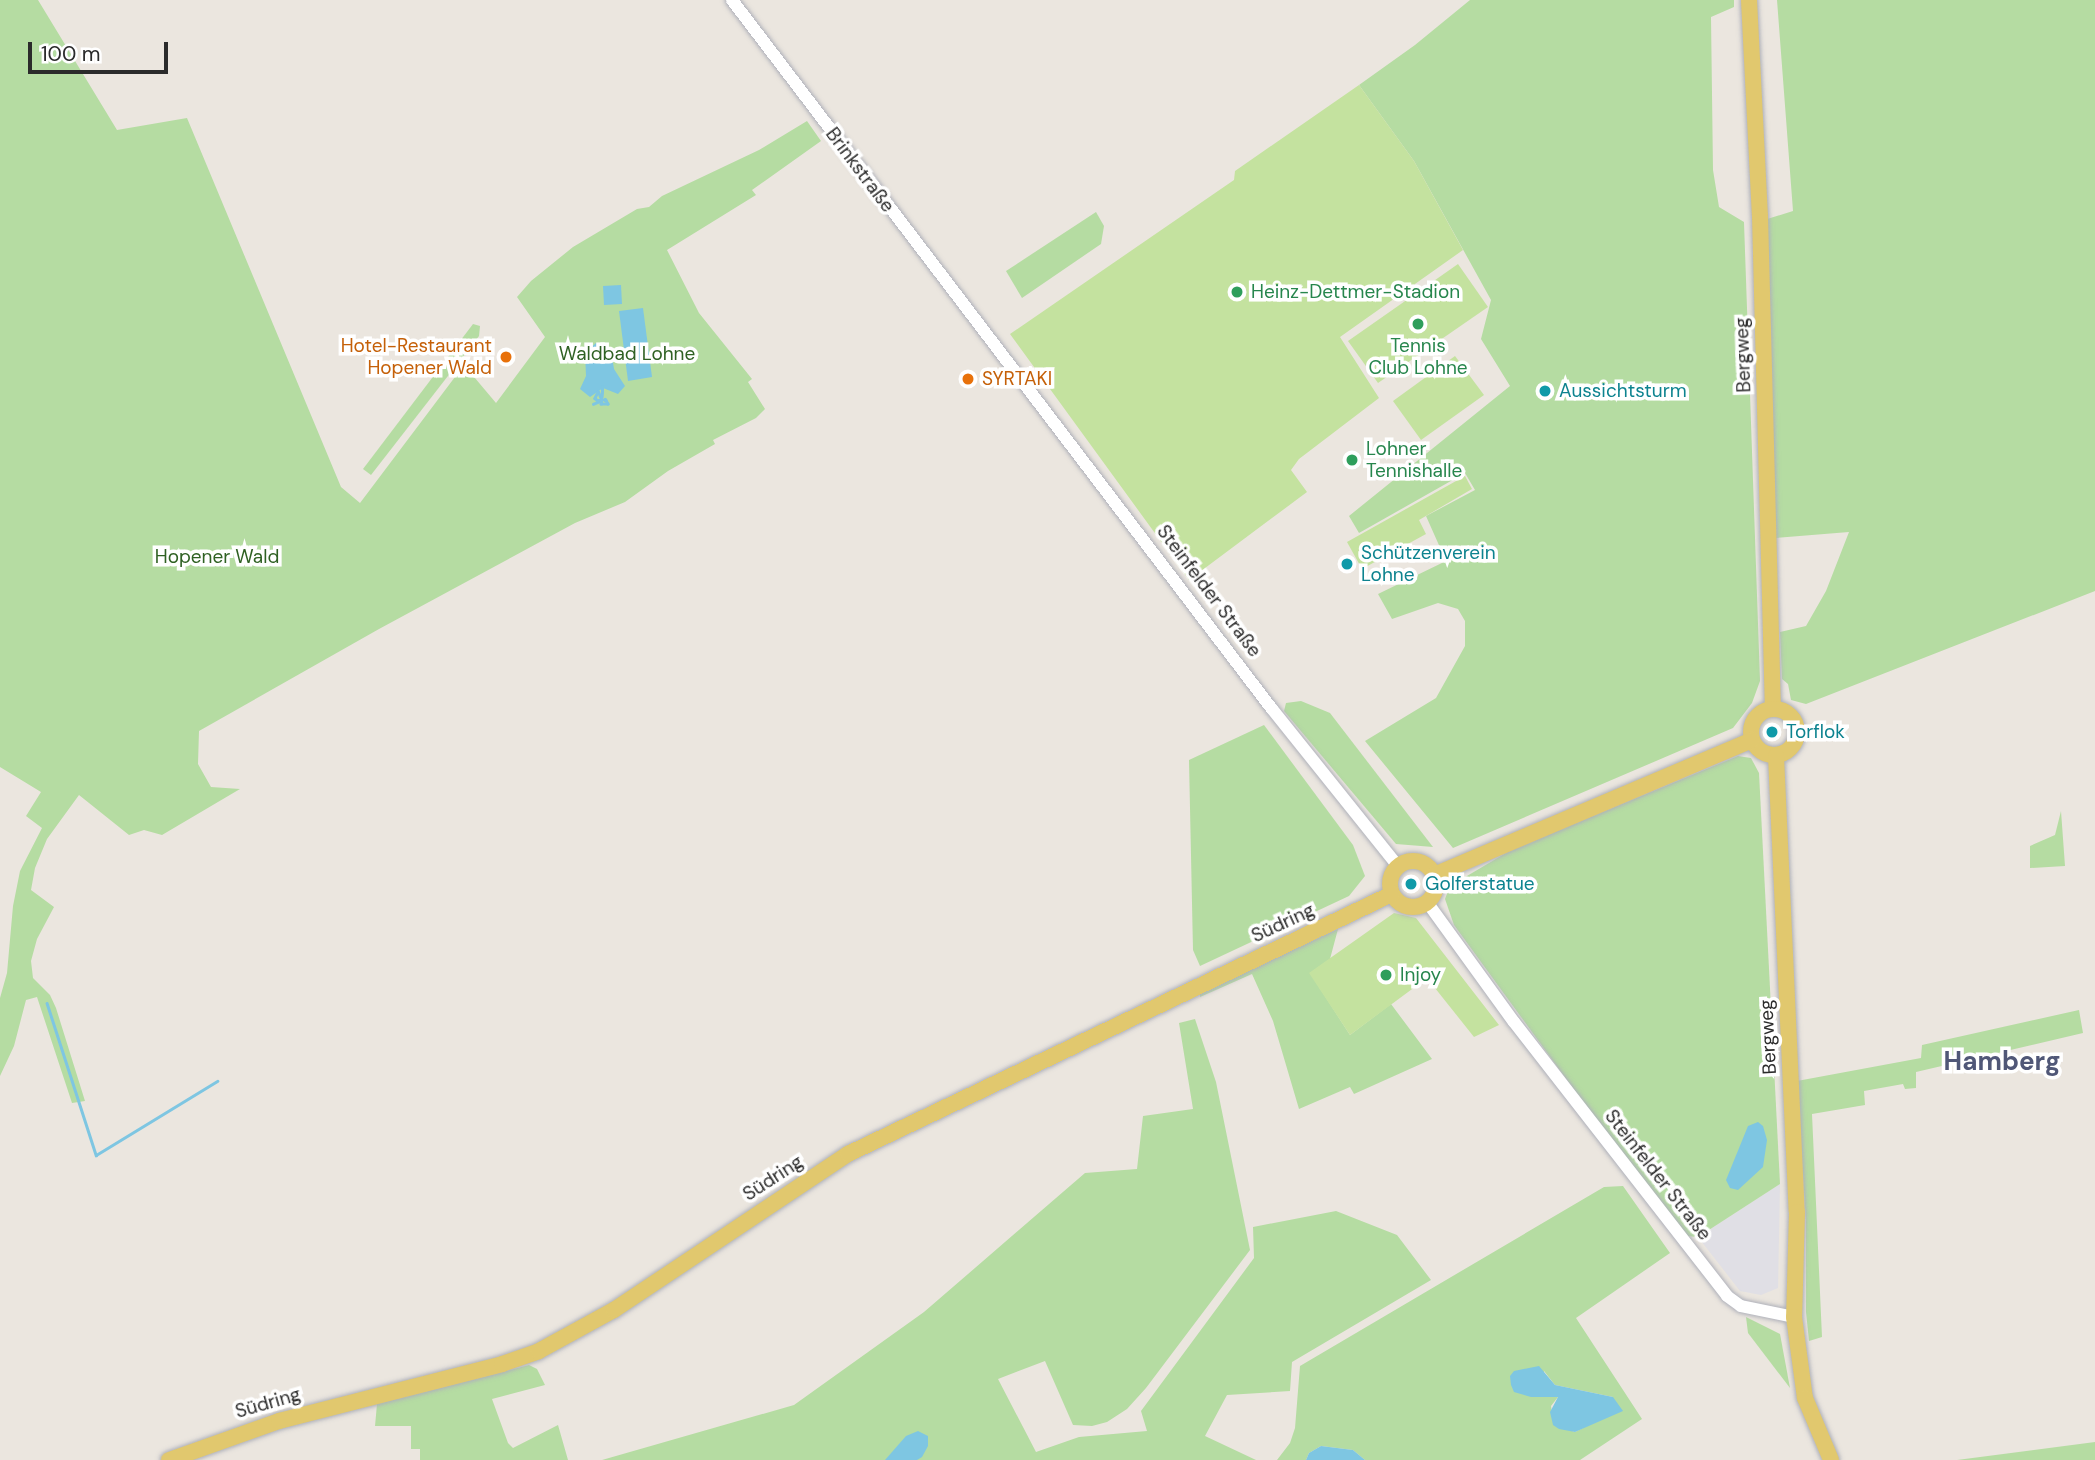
<!DOCTYPE html>
<meta charset="utf-8">
<style>
body{margin:0}
#map{position:relative;width:2095px;height:1460px;overflow:hidden;background:#ebe6df;font-family:"DM Sans",sans-serif}
div>[style]{position:absolute}
.industrial>*{inset:0;background:#e0dfe5}
.green>*{inset:0;background:#b5dca2}
.pitch>*{inset:0;background:#c4e29f}
.water>*{inset:0;background:#7ec6e2}
.stream>*{height:2.5px;margin:-1.25px;padding:0 1.25px;transform-origin:1.25px;border-radius:1.25px;background:#7ec6e2}
.roads{filter:drop-shadow(0 0 2px #afb1ba) drop-shadow(0 0 2px #afb1ba)}
.minor>*{height:12px;margin:-6px;padding:0 6px;transform-origin:6px;border-radius:6px;background:#fff}
.major>*{height:16px;margin:-8px;padding:0 8px;transform-origin:8px;border-radius:8px;background:#e1c86e}
.major>.ring{margin:-8px;padding:0;box-sizing:content-box;background:none;border:16px solid #e1c86e;border-radius:50%}
.dots>*{width:19px;height:19px;translate:-50% -50%;box-sizing:border-box;border:4px solid #fff;border-radius:50%}
span{translate:-50% -50%;white-space:nowrap;text-align:center;line-height:1.15;-webkit-text-stroke:7px #fff;paint-order:stroke}
.street-label{font-size:19px;color:#2b2b2b}
.leisure-label{font-size:19px;color:#27864d}
.left{translate:0 -50%;text-align:left}
.food-label{font-size:19px;color:#c56008}
.right{translate:-100% -50%;text-align:right}
.park-label{font-size:19px;color:#2f6123}
.culture-label{font-size:19px;color:#0d838f}
.district-label{font-size:26px;color:#505777;font-weight:700}
.scale{position:absolute;left:28px;top:42px;width:140px;height:32px;box-sizing:border-box;border:4px solid #2b2b2b;border-top:0;padding-left:9px;font-size:21px;line-height:24px;white-space:nowrap;color:#2b2b2b;-webkit-text-stroke:5px #fff;paint-order:stroke}
</style>
<div id="map">
<div class="industrial">
<i style="clip-path:polygon(1780px 1184px,1778px 1288px,1761px 1295px,1740px 1291px,1698px 1237px)"></i>
</div>
<div class="green">
<i style="clip-path:polygon(0 0,38px 0,117px 130px,187px 118px,341px 487px,360px 503px,464px 365px,496px 403px,545px 337px,517px 297px,531px 281px,573px 247px,637px 209px,649px 207px,662px 196px,759px 150px,807px 121px,821px 141px,752px 190px,756px 195px,667px 250px,699px 313px,752px 379px,748px 382px,765px 409px,756px 418px,713px 440px,715px 444px,668px 471px,625px 502px,575px 523px,379px 629px,199px 731px,198px 764px,211px 787px,240px 789px,162px 835px,144px 830px,129px 835px,79px 795px,47px 839px,35px 868px,31px 890px,54px 907px,37px 939px,31px 961px,33px 978px,50px 995px,56px 1008px,85px 1101px,72px 1103px,37px 997px,26px 1000px,14px 1046px,0 1076px,0 998px,7px 973px,13px 906px,20px 871px,42px 828px,26px 816px,41px 792px,0 767px)"></i>
<i style="clip-path:polygon(1470px 0,1734px 0,1734px 7px,1711px 17px,1713px 170px,1719px 207px,1744px 222px,1760px 681px,1752px 703px,1733px 728px,1453px 848px,1365px 741px,1436px 698px,1465px 646px,1465px 621px,1458px 609px,1438px 603px,1392px 619px,1378px 594px,1446px 561px,1426px 516px,1475px 490px,1465px 473px,1359px 533px,1349px 516px,1510px 386px,1481px 339px,1491px 300px,1414px 161px,1359px 85px,1415px 45px)"></i>
<i style="clip-path:polygon(1777px 0,2095px 0,2095px 591px,1806px 704px,1791px 700px,1788px 684px,1782px 679px,1780px 632px,1806px 626px,1826px 591px,1849px 532px,1776px 538px,1764px 220px,1793px 211px)"></i>
<i style="clip-path:polygon(1096px 212px,1104px 226px,1101px 244px,1022px 298px,1006px 271px)"></i>
<i style="clip-path:polygon(473px 324px,480px 326px,479px 336px,371px 475px,363px 469px)"></i>
<i style="clip-path:polygon(1301px 701px,1330px 713px,1433px 847px,1396px 844px,1284px 711px,1286px 703px)"></i>
<i style="clip-path:polygon(1264px 725px,1353px 845px,1365px 876px,1349px 896px,1200px 966px,1193px 950px,1189px 760px)"></i>
<i style="clip-path:polygon(1738px 756px,1751px 758px,1759px 773px,1780px 1184px,1698px 1237px,1686px 1236px,1623px 1157px,1454px 925px,1445px 899px,1450px 886px,1511px 850px)"></i>
<i style="clip-path:polygon(2061px 811px,2065px 866px,2030px 868px,2030px 846px,2055px 835px)"></i>
<i style="clip-path:polygon(1338px 929px,1330px 959px,1310px 973px,1350px 1035px,1391px 1004px,1432px 1059px,1354px 1094px,1350px 1087px,1299px 1109px,1273px 1021px,1252px 974px,1200px 997px,1200px 992px)"></i>
<i style="clip-path:polygon(2079px 1010px,2083px 1033px,1916px 1072px,1916px 1088px,1905px 1089px,1903px 1084px,1864px 1091px,1865px 1105px,1812px 1114px,1822px 1337px,1809px 1341px,1806px 1312px,1806px 1220px,1797px 1081px,1921px 1058px,1922px 1045px)"></i>
<i style="clip-path:polygon(1195px 1019px,1216px 1082px,1250px 1250px,1146px 1388px,1127px 1409px,1107px 1422px,1092px 1426px,1073px 1425px,1045px 1361px,998px 1379px,1036px 1452px,1079px 1437px,1147px 1431px,1141px 1411px,1254px 1258px,1253px 1227px,1336px 1211px,1397px 1235px,1431px 1280px,1292px 1362px,1290px 1391px,1227px 1395px,1205px 1436px,1256px 1460px,602px 1460px,794px 1405px,924px 1312px,1085px 1173px,1137px 1169px,1143px 1116px,1193px 1109px,1179px 1023px)"></i>
<i style="clip-path:polygon(evenodd,1623px 1186px,1670px 1253px,1576px 1318px,1642px 1419px,1580px 1460px,1365px 1460px,1353px 1450px,1321px 1446px,1309px 1453px,1306px 1460px,1277px 1460px,1290px 1443px,1295px 1428px,1300px 1366px,1604px 1187px,1623px 1186px,1544px 1371px,1555px 1385px,1613px 1397px,1583px 1428px,1575px 1432px,1554px 1425px,1551px 1406px,1558px 1397px,1543px 1395px,1544px 1371px)"></i>
<i style="clip-path:polygon(1746px 1317px,1780px 1334px,1790px 1388px,1748px 1333px)"></i>
<i style="clip-path:polygon(529px 1365px,537px 1369px,545px 1385px,492px 1399px,508px 1443px,513px 1448px,558px 1425px,568px 1460px,420px 1460px,420px 1449px,411px 1449px,411px 1426px,375px 1426px,377px 1404px)"></i>
<i style="clip-path:polygon(2095px 1442px,2095px 1460px,1957px 1460px)"></i>
</div>
<div class="pitch">
<i style="clip-path:polygon(1359px 85px,1414px 161px,1463px 250px,1340px 337px,1379px 398px,1299px 459px,1291px 470px,1307px 492px,1189px 580px,1010px 334px,1234px 180px,1235px 171px)"></i>
<i style="clip-path:polygon(1458px 264px,1488px 307px,1378px 383px,1348px 341px)"></i>
<i style="clip-path:polygon(1455px 356px,1484px 395px,1421px 440px,1393px 401px)"></i>
<i style="clip-path:polygon(1465px 476px,1472px 489px,1419px 520px,1426px 534px,1362px 569px,1347px 542px)"></i>
<i style="clip-path:polygon(1394px 913px,1416px 918px,1499px 1025px,1474px 1037px,1427px 978px,1350px 1035px,1309px 973px)"></i>
</div>
<div class="water">
<i style="clip-path:polygon(621px 285px,622px 304px,604px 305px,603px 286px)"></i>
<i style="clip-path:polygon(643px 308px,652px 377px,628px 381px,619px 311px)"></i>
<i style="clip-path:polygon(596px 343px,606px 345px,611px 350px,614px 369px,625px 386px,618px 394px,603px 388px,590px 397px,580px 389px,586px 376px,585px 353px)"></i>
<i style="clip-path:polygon(1758px 1122px,1763px 1126px,1767px 1140px,1763px 1167px,1738px 1190px,1730px 1188px,1726px 1180px,1748px 1126px)"></i>
<i style="clip-path:polygon(1539px 1366px,1555px 1385px,1613px 1397px,1623px 1411px,1575px 1432px,1559px 1429px,1553px 1425px,1550px 1412px,1558px 1397px,1531px 1397px,1514px 1392px,1511px 1385px,1510px 1376px,1514px 1371px)"></i>
<i style="clip-path:polygon(918px 1431px,928px 1436px,928px 1446px,922px 1457px,917px 1460px,885px 1460px,906px 1436px)"></i>
<i style="clip-path:polygon(1321px 1446px,1353px 1450px,1365px 1460px,1306px 1460px,1309px 1453px)"></i>
</div>
<div class="stream">
<i style="left:593px;top:404px;width:8px;rotate:-23deg"></i>
<i style="left:600px;top:401px;width:1px;rotate:-45deg"></i>
<i style="left:601px;top:400px;width:1px;rotate:-90deg"></i>
<i style="left:601px;top:399px;width:8px;rotate:-113deg"></i>
<i style="left:598px;top:392px;width:7px;rotate:117deg"></i>
<i style="left:595px;top:398px;width:3px;rotate:45deg"></i>
<i style="left:597px;top:400px;width:7px"></i>
<i style="left:604px;top:400px;width:1px;rotate:-45deg"></i>
<i style="left:605px;top:399px;width:1px;rotate:45deg"></i>
<i style="left:606px;top:400px;width:4px;rotate:63deg"></i>
<i style="left:608px;top:404px;width:7px;rotate:180deg"></i>
<i style="left:601px;top:404px;width:2px;rotate:-90deg"></i>
<i style="left:601px;top:402px;width:10px;rotate:-84deg"></i>
<i style="left:602px;top:392px;width:5px;rotate:-90deg"></i>
<i style="left:47px;top:1003px;width:160px;rotate:72.1deg"></i>
<i style="left:96px;top:1155px;width:142px;rotate:-31.4deg"></i>
</div>
<div class="roads">
<div class="minor">
<i style="left:732px;top:0;width:891px;rotate:52.71deg"></i>
<i style="left:1272px;top:709px;width:201px;rotate:51.3deg"></i>
<i style="left:1427px;top:902px;width:148px;rotate:54.1deg"></i>
<i style="left:1514px;top:1022px;width:347px;rotate:52.1deg"></i>
<i style="left:1727px;top:1296px;width:17px;rotate:36deg"></i>
<i style="left:1741px;top:1306px;width:54px;rotate:11.7deg"></i>
</div>
<div class="major">
<i style="left:1749px;top:0;width:216px;rotate:87.1deg"></i>
<i style="left:1760px;top:216px;width:493px;rotate:88.5deg"></i>
<i class="ring" style="left:1751px;top:709px;width:30px;height:30px"></i>
<i style="left:1776px;top:756px;width:456px;rotate:87.4deg"></i>
<i style="left:1797px;top:1212px;width:105px;rotate:91.6deg"></i>
<i style="left:1794px;top:1317px;width:82px;rotate:82.3deg"></i>
<i style="left:1805px;top:1398px;width:67px;rotate:67.2deg"></i>
<i class="ring" style="left:1390px;top:861px;width:30px;height:30px"></i>
<i style="left:1434px;top:875px;width:345px;rotate:-23deg"></i>
<i style="left:169px;top:1460px;width:117px;rotate:-19.5deg"></i>
<i style="left:279px;top:1421px;width:230px;rotate:-14.3deg"></i>
<i style="left:502px;top:1364px;width:39px;rotate:-19deg"></i>
<i style="left:539px;top:1351px;width:85px;rotate:-28.7deg"></i>
<i style="left:614px;top:1310px;width:281px;rotate:-33.7deg"></i>
<i style="left:848px;top:1154px;width:603px;rotate:-25.55deg"></i>
</div>
</div>
<div class="dots">
<i style="left:1237px;top:292px;background:#2e9e5b"></i>
<i style="left:1418px;top:324px;background:#2e9e5b"></i>
<i style="left:506px;top:357px;background:#e8710a"></i>
<i style="left:968px;top:379px;background:#e8710a"></i>
<i style="left:1545px;top:391px;background:#0f9aa8"></i>
<i style="left:1352px;top:460px;background:#2e9e5b"></i>
<i style="left:1347px;top:564px;background:#0f9aa8"></i>
<i style="left:1772px;top:732px;background:#0f9aa8"></i>
<i style="left:1411px;top:884px;background:#0f9aa8"></i>
<i style="left:1386px;top:975px;background:#2e9e5b"></i>
</div>
<div class="street-label">
<span style="left:860px;top:170px;rotate:53deg">Brinkstraße</span>
<span style="left:1743px;top:355px;rotate:-92deg">Bergweg</span>
<span style="left:1209px;top:591px;rotate:53deg">Steinfelder Straße</span>
<span style="left:1283px;top:923px;rotate:-25deg">Südring</span>
<span style="left:1768px;top:1037px;rotate:-93deg">Bergweg</span>
<span style="left:1658px;top:1175px;rotate:52deg">Steinfelder Straße</span>
<span style="left:773px;top:1178px;rotate:-33deg">Südring</span>
<span style="left:268px;top:1403px;rotate:-16deg">Südring</span>
</div>
<div class="leisure-label">
<span class="left" style="left:1251px;top:292px">Heinz-Dettmer-Stadion</span>
<span style="left:1418px;top:357px">Tennis<br>Club Lohne</span>
<span class="left" style="left:1366px;top:460px">Lohner<br>Tennishalle</span>
<span class="left" style="left:1400px;top:975px">Injoy</span>
</div>
<div class="food-label">
<span class="right" style="left:492px;top:357px">Hotel-Restaurant<br>Hopener Wald</span>
<span class="left" style="left:982px;top:379px">SYRTAKI</span>
</div>
<div class="park-label">
<span style="left:627px;top:354px">Waldbad Lohne</span>
<span style="left:217px;top:557px">Hopener Wald</span>
</div>
<div class="culture-label">
<span class="left" style="left:1559px;top:391px">Aussichtsturm</span>
<span class="left" style="left:1361px;top:564px">Schützenverein<br>Lohne</span>
<span class="left" style="left:1786px;top:732px">Torflok</span>
<span class="left" style="left:1425px;top:884px">Golferstatue</span>
</div>
<div class="district-label">
<span style="left:2002px;top:1062px">Hamberg</span>
</div>
<div class="scale">100 m</div>
</div>
